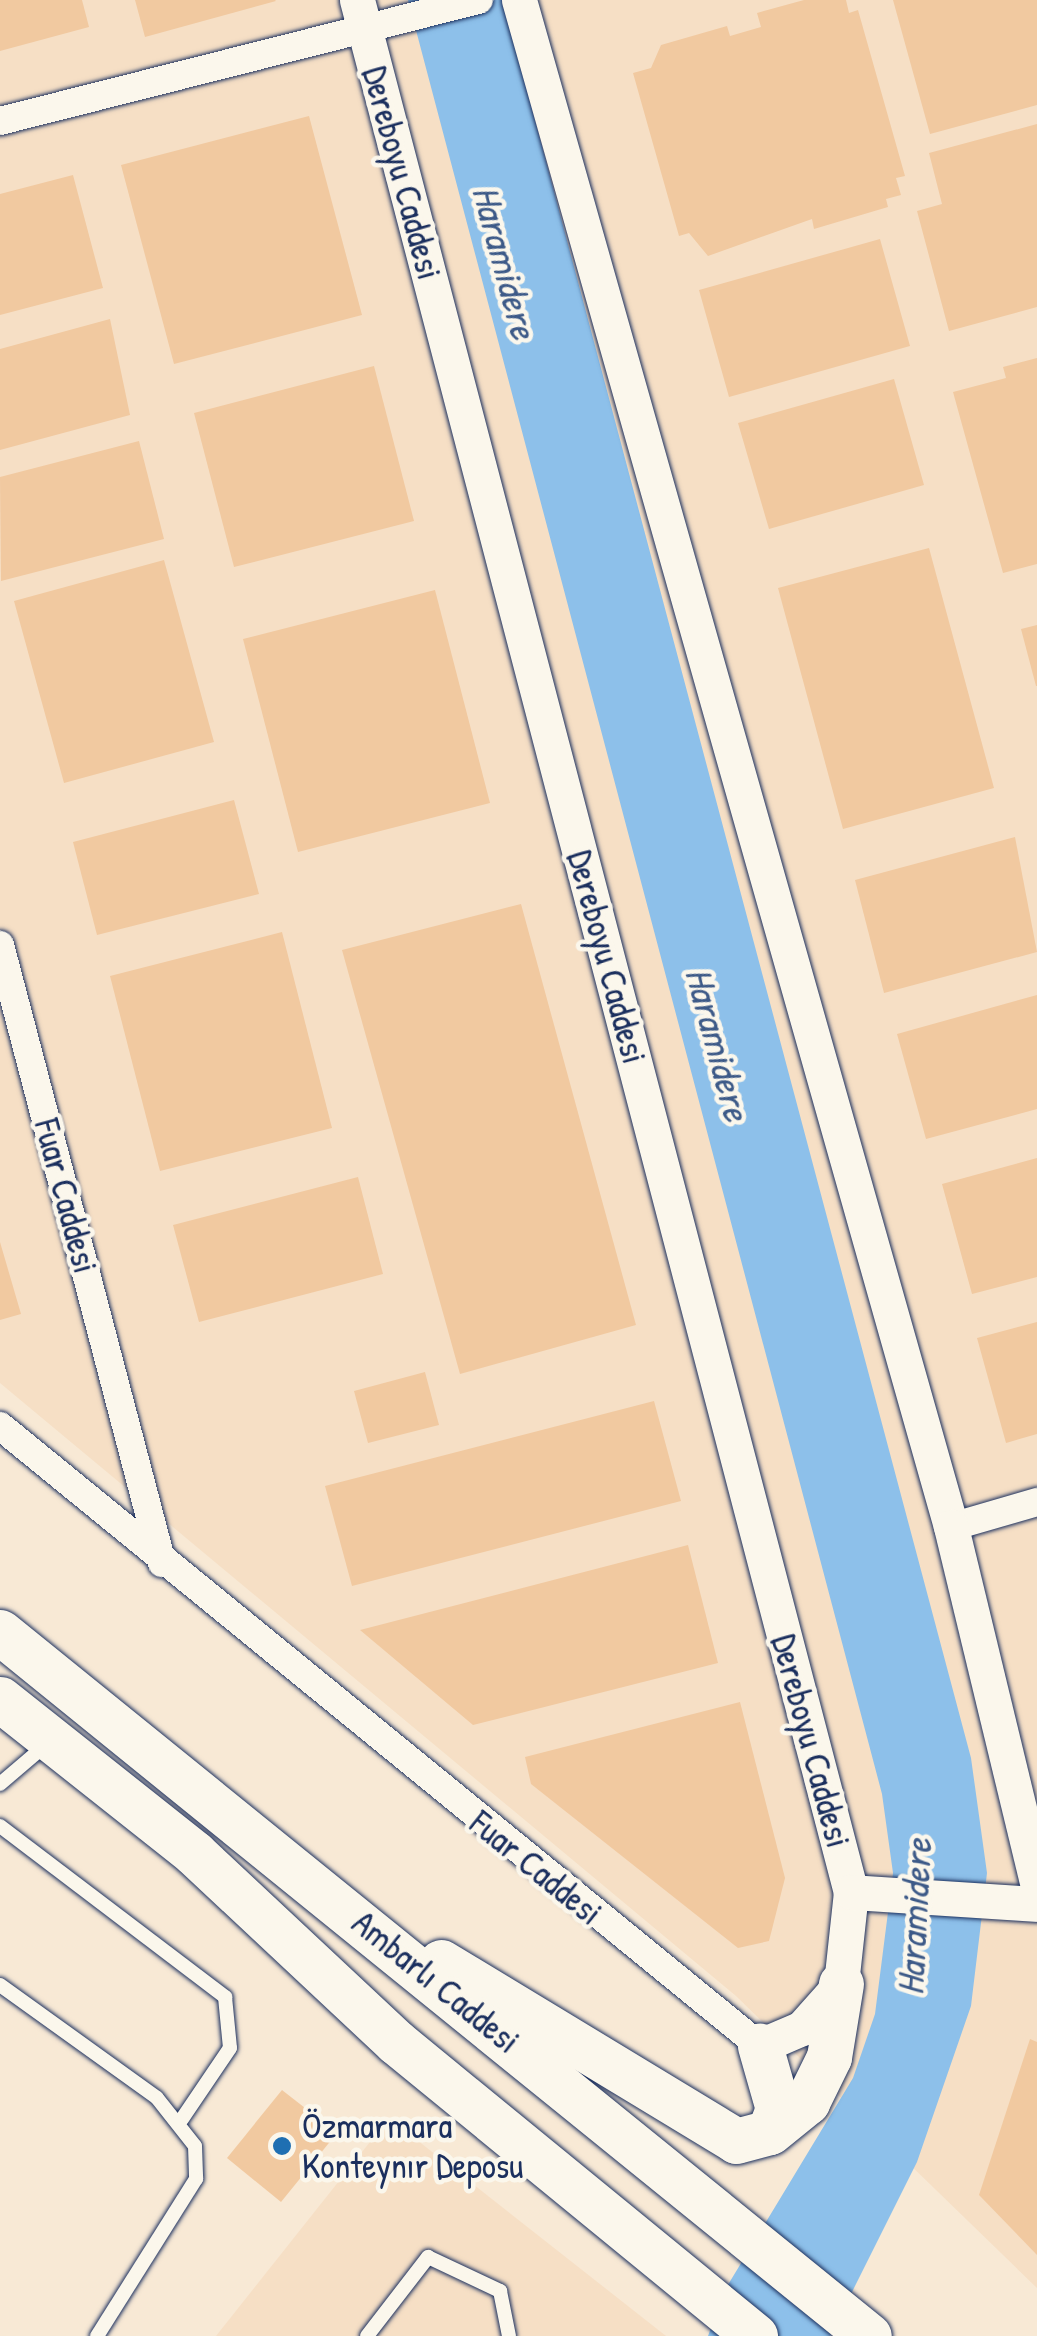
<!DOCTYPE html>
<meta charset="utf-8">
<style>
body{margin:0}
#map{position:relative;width:1037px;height:2336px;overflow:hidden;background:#f8e9d5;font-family:"Patrick Hand",sans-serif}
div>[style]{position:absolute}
.built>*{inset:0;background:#f6dfc5}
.water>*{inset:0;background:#8dc0ea}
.building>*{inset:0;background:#f1c9a0}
.roads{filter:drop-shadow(0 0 2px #1b2f5e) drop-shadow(0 0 2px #1b2f5e)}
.service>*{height:14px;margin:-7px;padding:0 7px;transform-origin:7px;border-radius:7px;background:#fbf7ec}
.minor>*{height:28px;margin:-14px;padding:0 14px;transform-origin:14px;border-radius:14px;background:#fbf7ec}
.tertiary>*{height:35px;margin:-17.5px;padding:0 17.5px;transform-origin:17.5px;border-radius:17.5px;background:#fbf7ec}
.primary>*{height:45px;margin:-22.5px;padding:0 22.5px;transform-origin:22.5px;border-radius:22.5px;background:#fbf7ec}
.dots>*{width:28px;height:28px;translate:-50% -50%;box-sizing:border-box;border:5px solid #fbf7ec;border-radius:50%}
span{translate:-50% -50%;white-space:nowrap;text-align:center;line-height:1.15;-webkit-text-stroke:9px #fbf7ec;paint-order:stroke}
.street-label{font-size:35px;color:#1b2f5e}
.poi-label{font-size:35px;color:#1b2f5e}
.left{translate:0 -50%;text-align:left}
.water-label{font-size:38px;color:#3d5a88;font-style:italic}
</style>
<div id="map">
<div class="built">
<i style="clip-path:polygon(0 0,1037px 0,1037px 2288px,736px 1996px,0 1383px)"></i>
<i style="clip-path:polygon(389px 2118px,666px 2336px,216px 2336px)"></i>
</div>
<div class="water">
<i style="clip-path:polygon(408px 0,503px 0,971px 1758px,987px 1873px,971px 2006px,917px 2162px,830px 2336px,708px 2336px,726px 2288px,853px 2078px,875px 2014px,893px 1873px,882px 1794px)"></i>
</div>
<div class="building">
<i style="clip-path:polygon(0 0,82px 0,89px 27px,0 51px)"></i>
<i style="clip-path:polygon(135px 0,275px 0,276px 1px,145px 37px)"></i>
<i style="clip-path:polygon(804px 0,846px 0,849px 13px,858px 10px,905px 176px,896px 178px,901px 195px,886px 199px,888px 207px,814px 229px,812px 219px,708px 256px,689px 233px,679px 236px,633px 73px,651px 68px,661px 45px,727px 26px,730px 36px,761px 27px,757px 13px)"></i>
<i style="clip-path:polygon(893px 0,1037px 0,1037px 105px,930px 134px)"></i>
<i style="clip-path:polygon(309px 116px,362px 315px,174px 364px,121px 165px)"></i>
<i style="clip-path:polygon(1037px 124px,1037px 307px,949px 331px,917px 211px,942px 204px,929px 153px)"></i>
<i style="clip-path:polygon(73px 175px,103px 288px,0 315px,0 194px)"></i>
<i style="clip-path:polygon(880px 239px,910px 346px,729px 397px,699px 290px)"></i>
<i style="clip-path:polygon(110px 319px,130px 415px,0 450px,0 349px)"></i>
<i style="clip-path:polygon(1037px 358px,1037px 564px,1003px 573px,953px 392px,1006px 378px,1003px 367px)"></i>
<i style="clip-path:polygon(374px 366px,414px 521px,234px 567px,194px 413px)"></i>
<i style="clip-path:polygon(894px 379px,924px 485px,769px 529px,738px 423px)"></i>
<i style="clip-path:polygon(139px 441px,164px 539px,1px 581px,0 477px)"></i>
<i style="clip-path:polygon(929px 548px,994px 788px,843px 829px,778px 588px)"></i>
<i style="clip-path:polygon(164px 560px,214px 742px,64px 783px,14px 601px)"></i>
<i style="clip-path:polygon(435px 590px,490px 803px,298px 852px,243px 639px)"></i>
<i style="clip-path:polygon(1037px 625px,1037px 686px,1036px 686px,1021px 629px)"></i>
<i style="clip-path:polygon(234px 800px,259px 894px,97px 935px,73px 842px)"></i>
<i style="clip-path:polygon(1015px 837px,1037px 952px,884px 993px,855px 880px)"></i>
<i style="clip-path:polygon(521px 904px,636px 1325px,460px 1374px,342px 950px)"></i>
<i style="clip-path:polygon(282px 932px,332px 1128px,160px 1171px,110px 976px)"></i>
<i style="clip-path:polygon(1037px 995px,1037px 1109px,926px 1139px,897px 1034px)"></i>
<i style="clip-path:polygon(1037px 1158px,1037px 1277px,972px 1294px,942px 1184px)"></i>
<i style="clip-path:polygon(358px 1177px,383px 1274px,199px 1322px,173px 1225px)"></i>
<i style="clip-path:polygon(0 1242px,21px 1314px,0 1320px)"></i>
<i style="clip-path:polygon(1037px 1322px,1037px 1434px,1006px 1443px,977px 1338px)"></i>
<i style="clip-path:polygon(425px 1372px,439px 1425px,368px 1443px,354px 1391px)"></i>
<i style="clip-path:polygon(654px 1401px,681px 1501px,352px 1586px,325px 1486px)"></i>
<i style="clip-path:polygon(688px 1545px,718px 1663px,473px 1725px,360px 1630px)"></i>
<i style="clip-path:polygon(740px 1702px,785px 1878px,769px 1941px,738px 1948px,531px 1784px,525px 1757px)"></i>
<i style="clip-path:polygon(1030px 2039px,1037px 2042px,1037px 2255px,979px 2195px)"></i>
<i style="clip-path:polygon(282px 2090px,337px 2133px,281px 2202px,227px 2158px)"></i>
</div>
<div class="roads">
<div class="service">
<i style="left:0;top:1784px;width:63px;rotate:-40.5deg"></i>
<i style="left:0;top:1826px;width:283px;rotate:37.2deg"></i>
<i style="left:225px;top:1997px;width:51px;rotate:84.4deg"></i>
<i style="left:230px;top:2048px;width:86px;rotate:124.1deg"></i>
<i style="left:0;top:1985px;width:193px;rotate:35.7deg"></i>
<i style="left:157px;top:2098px;width:61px;rotate:51.6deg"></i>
<i style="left:195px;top:2146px;width:33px;rotate:88deg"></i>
<i style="left:196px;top:2179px;width:186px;rotate:122.2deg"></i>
<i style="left:367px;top:2336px;width:100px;rotate:-52.3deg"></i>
<i style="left:428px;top:2257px;width:80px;rotate:25.3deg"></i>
<i style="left:500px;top:2291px;width:46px;rotate:78.7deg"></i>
</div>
<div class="minor">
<i style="left:0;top:121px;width:494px;rotate:-14.2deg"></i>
<i style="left:0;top:945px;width:639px;rotate:75.31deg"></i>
<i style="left:0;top:1426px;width:981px;rotate:39.21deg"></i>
<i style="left:951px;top:1527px;width:90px;rotate:-16.2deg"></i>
</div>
<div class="tertiary">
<i style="left:357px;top:0;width:1955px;rotate:75.37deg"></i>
<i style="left:851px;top:1892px;width:93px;rotate:96.2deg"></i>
<i style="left:841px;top:1984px;width:59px;rotate:131.6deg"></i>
<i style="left:802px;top:2028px;width:46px;rotate:156.8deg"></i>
<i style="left:519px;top:0;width:1587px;rotate:74.2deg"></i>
<i style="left:951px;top:1527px;width:366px;rotate:76.4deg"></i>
<i style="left:851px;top:1892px;width:186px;rotate:3.7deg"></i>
</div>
<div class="primary">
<i style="left:0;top:1632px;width:1118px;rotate:39.01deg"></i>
<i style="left:0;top:1699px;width:248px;rotate:38.4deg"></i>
<i style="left:194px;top:1853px;width:277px;rotate:43.1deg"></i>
<i style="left:396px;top:2042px;width:464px;rotate:39.3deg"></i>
<i style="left:441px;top:1962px;width:345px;rotate:31.2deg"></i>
<i style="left:736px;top:2141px;width:34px;rotate:-15deg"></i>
<i style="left:769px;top:2132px;width:25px;rotate:-69deg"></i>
<i style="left:778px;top:2109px;width:66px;rotate:-105.9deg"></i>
<i style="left:770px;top:2132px;width:48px;rotate:-39deg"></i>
<i style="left:807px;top:2102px;width:50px;rotate:-63.9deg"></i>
<i style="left:829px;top:2057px;width:74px;rotate:-80.7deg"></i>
</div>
</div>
<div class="dots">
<i style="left:282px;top:2146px;background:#1f6fb2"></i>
</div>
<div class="street-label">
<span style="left:402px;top:173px;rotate:75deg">Dereboyu Caddesi</span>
<span style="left:607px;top:957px;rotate:75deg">Dereboyu Caddesi</span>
<span style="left:66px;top:1196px;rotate:75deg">Fuar Caddesi</span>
<span style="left:811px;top:1741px;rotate:75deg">Dereboyu Caddesi</span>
<span style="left:536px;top:1868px;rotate:39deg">Fuar Caddesi</span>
<span style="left:436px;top:1982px;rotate:39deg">Ambarlı Caddesi</span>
</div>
<div class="poi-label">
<span class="left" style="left:302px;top:2146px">Özmarmara<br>Konteynır Deposu</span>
</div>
<div class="water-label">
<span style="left:505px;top:262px;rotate:75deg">Haramidere</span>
<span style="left:718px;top:1044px;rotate:75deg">Haramidere</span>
<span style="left:914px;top:1917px;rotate:-87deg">Haramidere</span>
</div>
</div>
